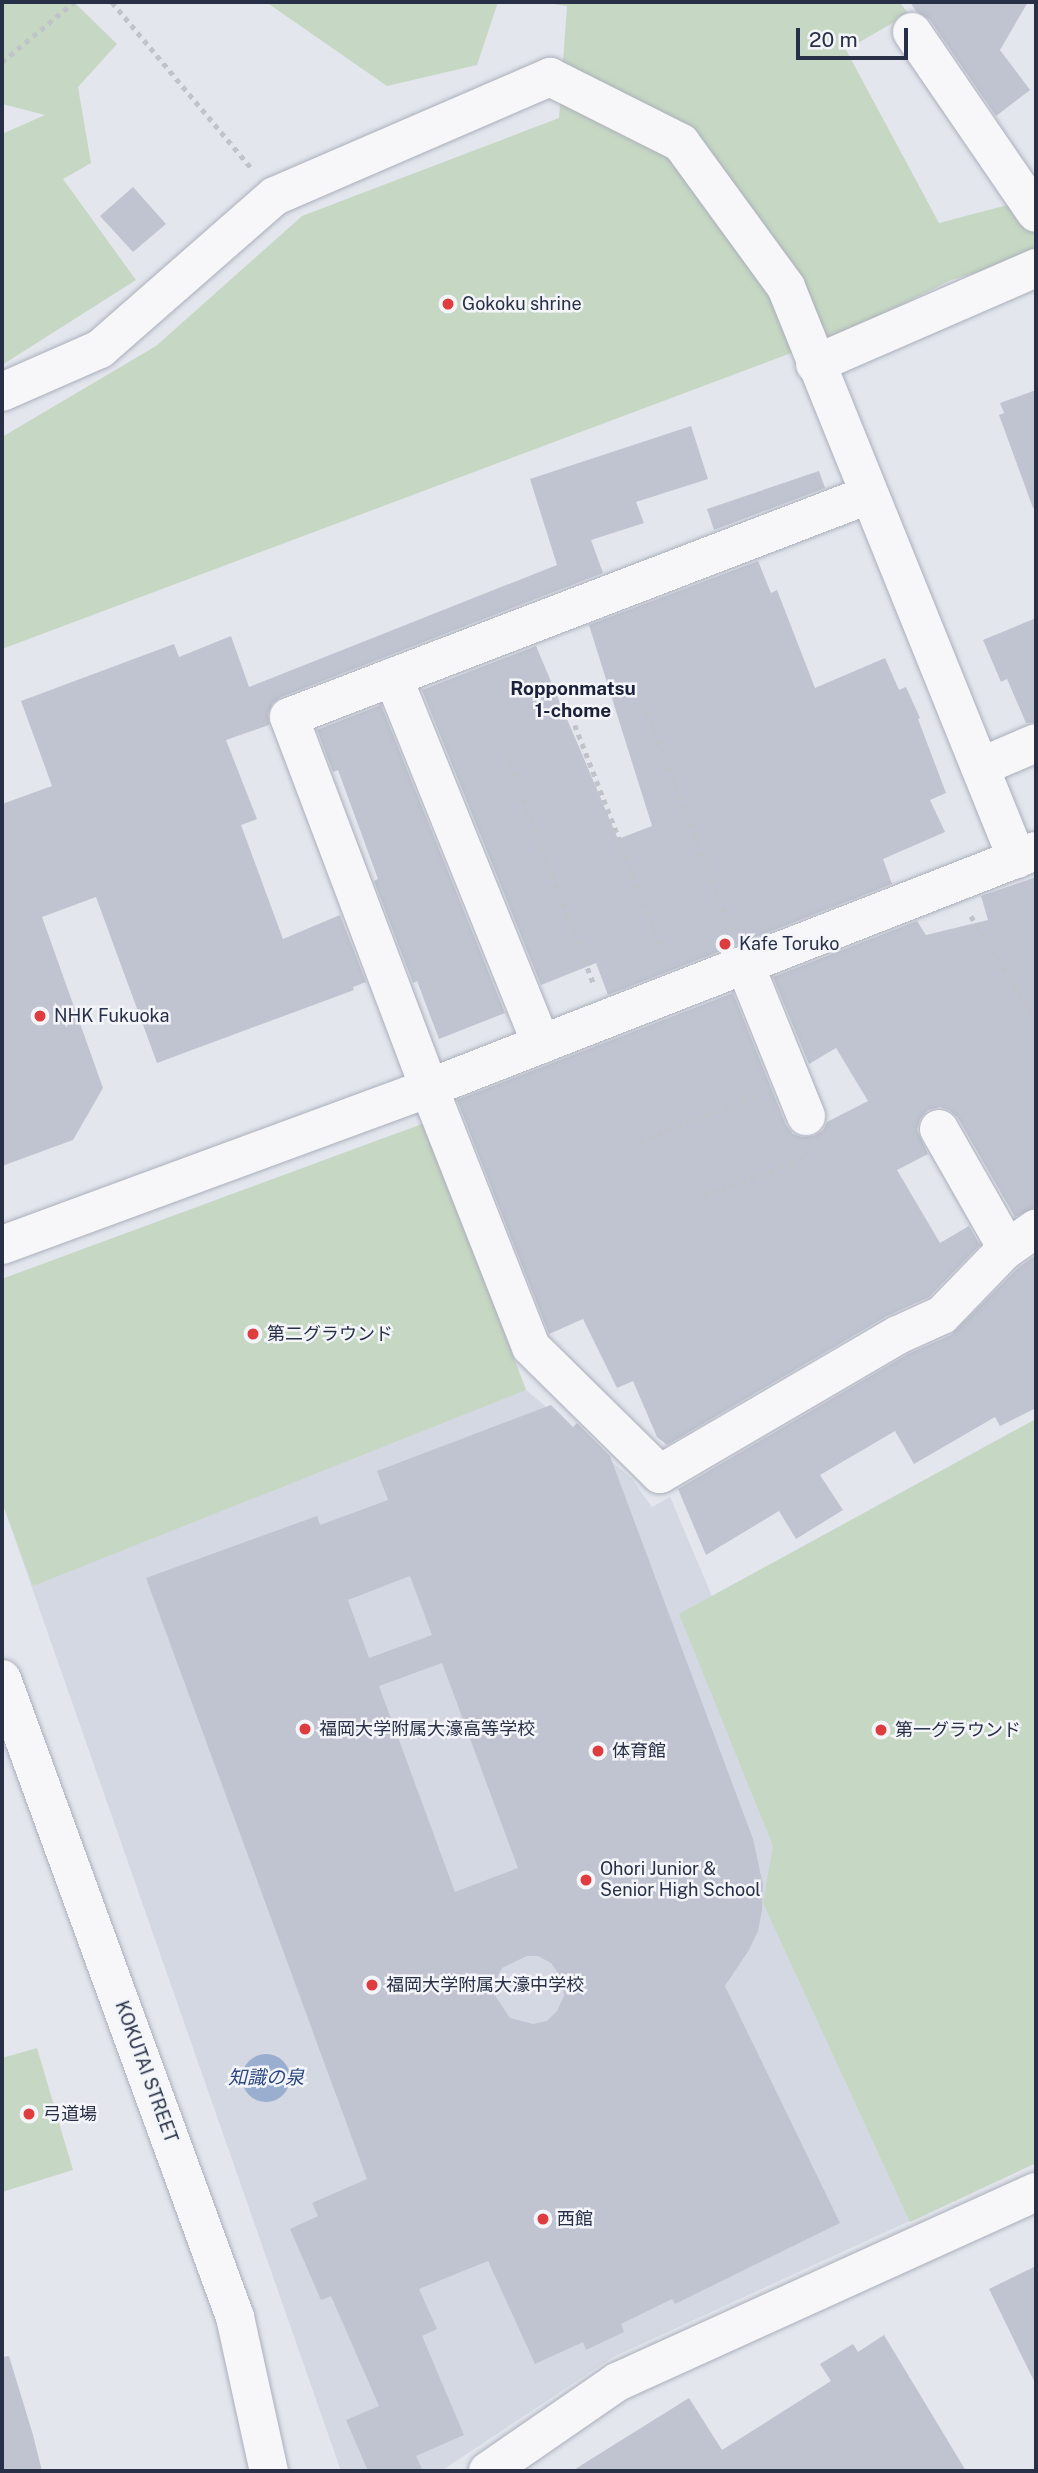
<!DOCTYPE html>
<meta charset="utf-8">
<style>
body{margin:0}
#map{position:relative;width:1038px;height:2473px;overflow:hidden;background:#e3e6ed;font-family:"Public Sans","Noto Sans JP",sans-serif}
div>[style]{position:absolute}
.built>*{inset:0;background:#d4d8e2}
.green>*{inset:0;background:#c6d8c3}
.water>*{inset:0;background:#9aaed0}
.round{border-radius:50%}
.building>*{inset:0;background:#c0c4d0}
.path>*{height:4.5px;margin-top:-2.25px;transform-origin:0;background:repeating-linear-gradient(90deg,#c1c3cb 0 5px,transparent 0 10px)}
.roads{filter:drop-shadow(0 0 2px #abafbb) drop-shadow(0 0 2px #abafbb)}
.minor>*{height:38px;margin:-19px;padding:0 19px;transform-origin:19px;border-radius:19px;background:#f7f7fa}
.dots>*{width:19px;height:19px;translate:-50% -50%;box-sizing:border-box;border:4px solid #f3f5f9;border-radius:50%}
span{translate:-50% -50%;white-space:nowrap;text-align:center;line-height:1.15;-webkit-text-stroke:5px #f3f5f9;paint-order:stroke}
.poi-label{font-size:18px;color:#283047}
.left{translate:0 -50%;text-align:left}
.street-label{font-size:18px;color:#283047}
.neighbourhood-label{font-size:19px;color:#1b2138;font-weight:700}
.water-label{font-size:19px;color:#2d4881;font-style:italic}
.frame{position:absolute;inset:0;border:4px solid #283047;pointer-events:none}
.scale{position:absolute;left:796px;top:28px;width:112px;height:32px;box-sizing:border-box;border:4px solid #283047;border-top:0;padding-left:9px;font-size:21px;line-height:24px;white-space:nowrap;color:#283047;-webkit-text-stroke:5px #f3f5f9;paint-order:stroke}
</style>
<div id="map">
<div class="built">
<i style="clip-path:polygon(425px 1123px,526px 1390px,631px 1478px,652px 1507px,670px 1497px,712px 1596px,1036px 1419px,1036px 2163px,613px 2357px,441px 2471px,341px 2471px,2px 1502px,2px 1279px)"></i>
</div>
<div class="green">
<i style="clip-path:polygon(2px 2px,74px 2px,117px 44px,78px 87px,91px 163px,63px 179px,136px 280px,2px 365px,2px 134px,45px 115px,2px 104px)"></i>
<i style="clip-path:polygon(266px 2px,498px 2px,477px 65px,387px 86px)"></i>
<i style="clip-path:polygon(541px 2px,900px 2px,908px 14px,846px 50px,939px 223px,1019px 202px,1036px 233px,1036px 255px,951px 280px,842px 334px,2px 649px,2px 437px,156px 346px,302px 216px,559px 118px,567px 6px)"></i>
<i style="clip-path:polygon(425px 1123px,526px 1390px,33px 1586px,2px 1502px,2px 1279px)"></i>
<i style="clip-path:polygon(1036px 1419px,1036px 2163px,910px 2222px,763px 1903px,773px 1846px,679px 1614px)"></i>
<i style="clip-path:polygon(37px 2048px,73px 2170px,2px 2192px,2px 2058px)"></i>
</div>
<div class="water">
<i class="round" style="left:242px;top:2054px;width:48px;height:48px"></i>
</div>
<div class="building">
<i style="clip-path:polygon(910px 2px,1028px 2px,1000px 50px,1030px 90px,996px 116px,930px 20px,916px 11px)"></i>
<i style="clip-path:polygon(133px 187px,166px 224px,133px 252px,100px 216px)"></i>
<i style="clip-path:polygon(1036px 390px,1036px 507px,1033px 508px,999px 415px,1004px 413px,1000px 403px)"></i>
<i style="clip-path:polygon(691px 426px,708px 479px,636px 502px,644px 523px,591px 540px,603px 573px,281px 697px,273px 703px,268px 713px,269px 725px,226px 740px,257px 819px,241px 825px,283px 939px,340px 915px,366px 982px,353px 987px,354px 990px,157px 1063px,96px 897px,42px 917px,103px 1088px,73px 1140px,2px 1166px,2px 804px,52px 786px,21px 701px,174px 644px,179px 657px,231px 636px,249px 687px,557px 565px,530px 479px)"></i>
<i style="clip-path:polygon(819px 471px,825px 488px,714px 530px,707px 509px)"></i>
<i style="clip-path:polygon(758px 561px,771px 593px,777px 590px,815px 688px,885px 658px,899px 690px,906px 687px,920px 718px,918px 719px,946px 793px,930px 800px,945px 832px,883px 859px,892px 884px,608px 995px,596px 963px,541px 985px,422px 690px,536px 646px,618px 839px,652px 826px,589px 625px)"></i>
<i style="clip-path:polygon(1036px 618px,1036px 722px,1026px 723px,1007px 679px,1001px 682px,983px 640px)"></i>
<i style="clip-path:polygon(381px 705px,505px 1013px,439px 1039px,417px 981px,413px 983px,374px 881px,378px 879px,338px 770px,333px 772px,317px 730px)"></i>
<i style="clip-path:polygon(1036px 877px,1036px 1207px,1015px 1217px,958px 1118px,949px 1110px,940px 1107px,928px 1110px,920px 1119px,917px 1130px,928px 1154px,897px 1170px,940px 1243px,969px 1226px,980px 1245px,929px 1297px,887px 1316px,667px 1445px,657px 1437px,633px 1381px,617px 1388px,583px 1319px,549px 1334px,457px 1100px,733px 993px,786px 1125px,793px 1134px,802px 1137px,814px 1136px,823px 1130px,827px 1122px,868px 1101px,836px 1048px,809px 1064px,773px 977px,917px 921px,926px 935px,988px 920px,981px 896px)"></i>
<i style="clip-path:polygon(1036px 1255px,1036px 1408px,1000px 1426px,995px 1417px,914px 1464px,895px 1431px,820px 1475px,843px 1510px,796px 1539px,779px 1511px,706px 1555px,678px 1489px,908px 1354px,951px 1335px,1018px 1268px)"></i>
<i style="clip-path:polygon(evenodd,551px 1405px,573px 1427px,577px 1423px,610px 1456px,753px 1839px,763px 1885px,762px 1910px,758px 1931px,749px 1950px,725px 1986px,840px 2223px,675px 2304px,672px 2299px,621px 2324px,624px 2332px,586px 2350px,583px 2342px,535px 2364px,488px 2261px,419px 2289px,437px 2329px,422px 2336px,464px 2435px,416px 2456px,423px 2471px,368px 2471px,346px 2420px,379px 2406px,331px 2296px,321px 2300px,290px 2229px,318px 2216px,312px 2203px,367px 2179px,146px 1578px,317px 1516px,320px 1525px,388px 1500px,377px 1471px,551px 1405px,410px 1576px,432px 1635px,369px 1658px,348px 1600px,410px 1576px,551px 1405px,442px 1663px,518px 1868px,455px 1892px,379px 1686px,442px 1663px,551px 1405px,527px 1956px,538px 1956px,551px 1963px,563px 1980px,564px 1996px,557px 2011px,547px 2021px,533px 2024px,510px 2018px,496px 1997px,496px 1980px,502px 1968px,527px 1956px)"></i>
<i style="clip-path:polygon(1036px 2266px,1036px 2385px,989px 2289px)"></i>
<i style="clip-path:polygon(884px 2335px,966px 2471px,572px 2471px,689px 2398px,722px 2450px,831px 2381px,820px 2364px,853px 2344px,858px 2352px)"></i>
<i style="clip-path:polygon(9px 2356px,33px 2435px,42px 2471px,2px 2471px,2px 2357px)"></i>
</div>
<div class="path">
<i style="left:112px;top:2px;width:218px;rotate:50deg"></i>
<i style="left:2px;top:62px;width:94px;rotate:-39.8deg"></i>
<i style="left:643px;top:702px;width:246px;rotate:68.8deg"></i>
<i style="left:575px;top:725px;width:249px;rotate:68.8deg"></i>
<i style="left:506px;top:753px;width:248px;rotate:69.2deg"></i>
<i style="left:971px;top:916px;width:122px;rotate:57.7deg"></i>
<i style="left:630px;top:1145px;width:137px;rotate:-21.3deg"></i>
<i style="left:703px;top:1195px;width:72px;rotate:-18.7deg"></i>
<i style="left:771px;top:1172px;width:41px;rotate:-25.9deg"></i>
</div>
<div class="roads">
<div class="minor">
<i style="left:912px;top:32px;width:219px;rotate:55.6deg"></i>
<i style="left:815px;top:364px;width:241px;rotate:-23.5deg"></i>
<i style="left:2px;top:392px;width:107px;rotate:-23.7deg"></i>
<i style="left:100px;top:349px;width:232px;rotate:-41.2deg"></i>
<i style="left:275px;top:196px;width:300px;rotate:-23.4deg"></i>
<i style="left:550px;top:77px;width:147px;rotate:26.7deg"></i>
<i style="left:681px;top:143px;width:178px;rotate:53.9deg"></i>
<i style="left:786px;top:287px;width:617px;rotate:68.01deg"></i>
<i style="left:868px;top:495px;width:620px;rotate:159.02deg"></i>
<i style="left:289px;top:717px;width:397px;rotate:69.3deg"></i>
<i style="left:429px;top:1088px;width:278px;rotate:68.5deg"></i>
<i style="left:531px;top:1347px;width:181px;rotate:44.6deg"></i>
<i style="left:660px;top:1474px;width:276px;rotate:-30.3deg"></i>
<i style="left:898px;top:1335px;width:48px;rotate:-24.4deg"></i>
<i style="left:942px;top:1315px;width:89px;rotate:-45.9deg"></i>
<i style="left:1004px;top:1251px;width:39px;rotate:-35deg"></i>
<i style="left:393px;top:677px;width:396px;rotate:68deg"></i>
<i style="left:980px;top:767px;width:61px;rotate:-23.2deg"></i>
<i style="left:745px;top:965px;width:163px;rotate:68deg"></i>
<i style="left:939px;top:1129px;width:137px;rotate:60.3deg"></i>
<i style="left:2px;top:1245px;width:455px;rotate:-20.2deg"></i>
<i style="left:429px;top:1088px;width:652px;rotate:-21.33deg"></i>
<i style="left:2px;top:1679px;width:679px;rotate:69.94deg"></i>
<i style="left:235px;top:2317px;width:158px;rotate:77.6deg"></i>
<i style="left:488px;top:2471px;width:157px;rotate:-34.6deg"></i>
<i style="left:617px;top:2382px;width:460px;rotate:-24.4deg"></i>
</div>
</div>
<div class="dots">
<i style="left:448px;top:304px;background:#de3c3f"></i>
<i style="left:725px;top:944px;background:#de3c3f"></i>
<i style="left:40px;top:1016px;background:#de3c3f"></i>
<i style="left:253px;top:1334px;background:#de3c3f"></i>
<i style="left:305px;top:1729px;background:#de3c3f"></i>
<i style="left:881px;top:1730px;background:#de3c3f"></i>
<i style="left:598px;top:1751px;background:#de3c3f"></i>
<i style="left:586px;top:1880px;background:#de3c3f"></i>
<i style="left:372px;top:1985px;background:#de3c3f"></i>
<i style="left:29px;top:2114px;background:#de3c3f"></i>
<i style="left:543px;top:2219px;background:#de3c3f"></i>
</div>
<div class="poi-label">
<span class="left" style="left:462px;top:304px">Gokoku shrine</span>
<span class="left" style="left:739px;top:944px">Kafe Toruko</span>
<span class="left" style="left:54px;top:1016px">NHK Fukuoka</span>
<span class="left" style="left:267px;top:1334px">第二グラウンド</span>
<span class="left" style="left:319px;top:1729px">福岡大学附属大濠高等学校</span>
<span class="left" style="left:895px;top:1730px">第一グラウンド</span>
<span class="left" style="left:612px;top:1751px">体育館</span>
<span class="left" style="left:600px;top:1880px">Ohori Junior &amp;<br>Senior High School</span>
<span class="left" style="left:386px;top:1985px">福岡大学附属大濠中学校</span>
<span class="left" style="left:43px;top:2114px">弓道場</span>
<span class="left" style="left:557px;top:2219px">西館</span>
</div>
<div class="street-label">
<span style="left:146px;top:2072px;rotate:70deg">KOKUTAI STREET</span>
</div>
<div class="neighbourhood-label">
<span style="left:573px;top:700px">Ropponmatsu<br>1-chome</span>
</div>
<div class="water-label">
<span style="left:266px;top:2078px">知識の泉</span>
</div>
<div class="frame"></div>
<div class="scale">20 m</div>
</div>
